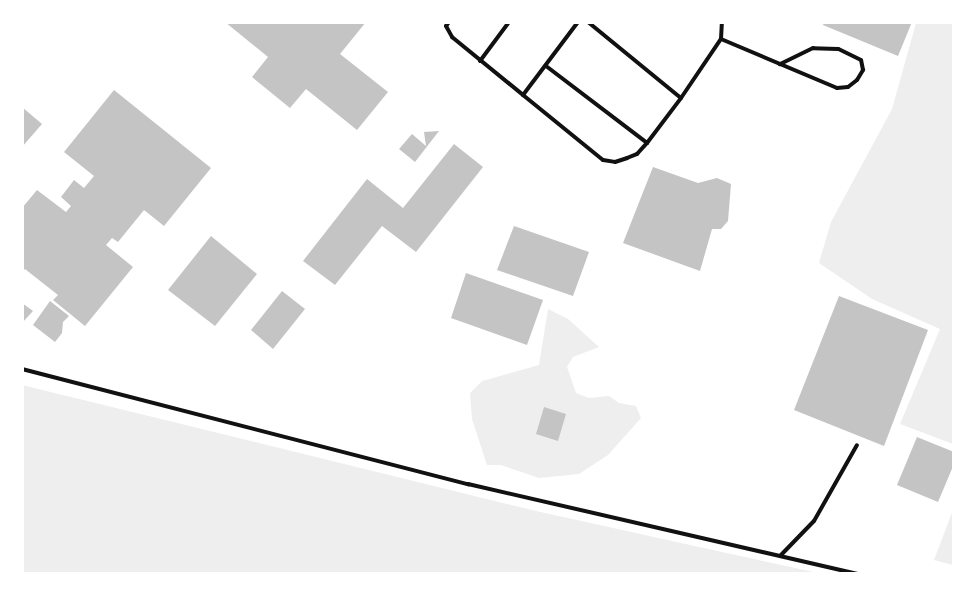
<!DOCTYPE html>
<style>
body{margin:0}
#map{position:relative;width:976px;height:596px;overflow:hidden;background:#fff;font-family:Karla,sans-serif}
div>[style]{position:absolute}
.green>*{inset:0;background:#eee}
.building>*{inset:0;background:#c4c4c4}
.service>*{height:4px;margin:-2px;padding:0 2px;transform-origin:2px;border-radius:2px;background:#111}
span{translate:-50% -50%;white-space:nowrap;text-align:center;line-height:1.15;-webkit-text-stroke:4px #fff;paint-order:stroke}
.frame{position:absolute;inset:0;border:24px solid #fff;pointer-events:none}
</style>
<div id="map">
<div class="green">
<i style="clip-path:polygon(916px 23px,953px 23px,953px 444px,900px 424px,940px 329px,872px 299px,819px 263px,831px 222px,892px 109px)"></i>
<i style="clip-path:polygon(548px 309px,568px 319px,599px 347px,573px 357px,567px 367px,576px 393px,589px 398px,609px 396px,619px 403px,636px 406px,641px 418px,608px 455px,579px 474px,539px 478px,501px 465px,487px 465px,472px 419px,470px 393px,482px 381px,539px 365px)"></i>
<i style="clip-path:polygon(22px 385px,536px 511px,818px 573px,23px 573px)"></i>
<i style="clip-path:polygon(953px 510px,953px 565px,934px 560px)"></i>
</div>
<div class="building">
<i style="clip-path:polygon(225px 22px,366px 22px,340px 54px,388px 92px,357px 130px,306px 89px,290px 108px,252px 77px,268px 57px)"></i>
<i style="clip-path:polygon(824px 22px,912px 22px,898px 56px,823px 25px)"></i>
<i style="clip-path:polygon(114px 90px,211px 168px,164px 226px,144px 210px,118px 242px,112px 238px,106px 245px,133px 267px,85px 326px,53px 300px,58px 295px,25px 269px,22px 273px,22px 208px,37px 190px,66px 212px,71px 206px,61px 197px,74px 180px,84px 188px,94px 176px,64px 152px)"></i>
<i style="clip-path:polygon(22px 107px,42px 124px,22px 147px)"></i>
<i style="clip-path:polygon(439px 131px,415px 162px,399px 149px,412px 134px,426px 146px,424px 132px)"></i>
<i style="clip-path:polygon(454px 144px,483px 167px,416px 252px,382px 226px,335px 285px,303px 261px,367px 179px,403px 208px)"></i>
<i style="clip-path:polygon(653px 167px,698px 183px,717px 178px,731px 184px,728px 221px,721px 229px,712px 229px,700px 271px,623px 243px)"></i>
<i style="clip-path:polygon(514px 226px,589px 252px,573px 296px,497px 270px)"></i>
<i style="clip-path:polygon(211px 236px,257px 274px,215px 326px,168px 290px)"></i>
<i style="clip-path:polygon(466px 273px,543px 300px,527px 345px,451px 318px)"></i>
<i style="clip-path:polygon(282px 291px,305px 309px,273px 349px,251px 330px)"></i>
<i style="clip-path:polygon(839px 296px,928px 330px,884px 446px,794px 410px)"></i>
<i style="clip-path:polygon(50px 301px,69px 316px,63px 322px,62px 333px,55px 342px,33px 325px)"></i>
<i style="clip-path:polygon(22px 303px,33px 311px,22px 323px)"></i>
<i style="clip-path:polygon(544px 407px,566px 414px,558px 441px,536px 434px)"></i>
<i style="clip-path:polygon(917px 437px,954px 452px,954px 464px,938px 502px,897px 485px)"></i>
</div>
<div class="service">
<i style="left:449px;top:22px;width:5px;rotate:127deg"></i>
<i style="left:446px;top:26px;width:13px;rotate:61deg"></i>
<i style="left:452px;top:37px;width:92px;rotate:39.2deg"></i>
<i style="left:523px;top:95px;width:91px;rotate:-53deg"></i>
<i style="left:588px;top:22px;width:120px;rotate:39.3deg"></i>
<i style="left:681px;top:98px;width:71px;rotate:-55.9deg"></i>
<i style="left:721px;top:39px;width:17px;rotate:-87deg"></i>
<i style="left:721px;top:39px;width:126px;rotate:22.9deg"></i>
<i style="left:837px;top:88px;width:11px;rotate:-5deg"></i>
<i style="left:848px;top:87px;width:11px;rotate:-38deg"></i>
<i style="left:857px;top:80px;width:12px;rotate:-59deg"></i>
<i style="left:863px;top:70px;width:10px;rotate:-101deg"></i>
<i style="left:861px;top:60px;width:25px;rotate:-154deg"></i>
<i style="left:838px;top:49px;width:25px;rotate:-178deg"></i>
<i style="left:813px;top:48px;width:37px;rotate:154deg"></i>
<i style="left:480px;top:61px;width:49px;rotate:-53.4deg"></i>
<i style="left:546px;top:66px;width:127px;rotate:37.3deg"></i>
<i style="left:647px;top:143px;width:56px;rotate:-52.9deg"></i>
<i style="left:523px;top:95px;width:103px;rotate:39.1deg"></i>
<i style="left:603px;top:160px;width:12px;rotate:9deg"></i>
<i style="left:615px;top:162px;width:13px;rotate:-18deg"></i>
<i style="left:627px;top:158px;width:11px;rotate:-22deg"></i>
<i style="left:637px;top:154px;width:15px;rotate:-48deg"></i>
<i style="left:22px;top:369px;width:461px;rotate:14.5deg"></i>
<i style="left:468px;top:484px;width:401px;rotate:13deg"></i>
<i style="left:781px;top:555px;width:47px;rotate:-45.9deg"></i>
<i style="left:814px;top:521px;width:87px;rotate:-60.5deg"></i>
</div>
<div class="frame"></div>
</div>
